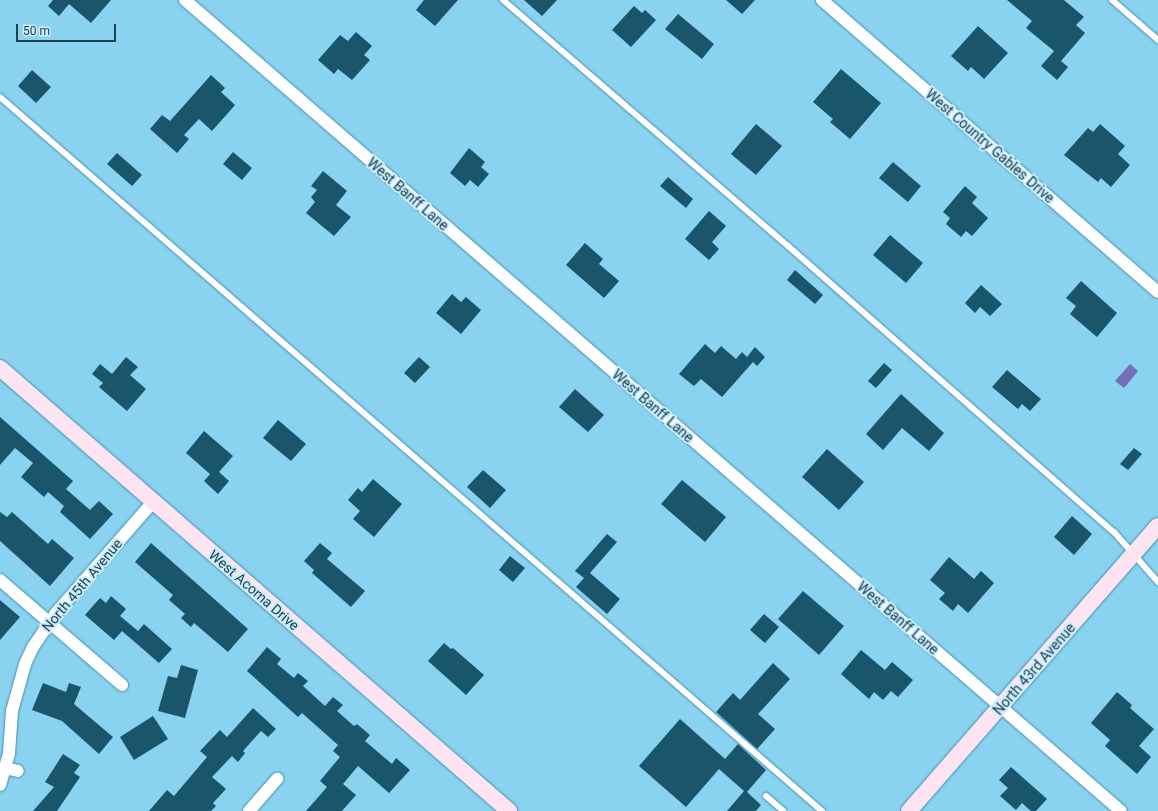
<!DOCTYPE html>
<style>
body{margin:0}
#map{position:relative;width:1158px;height:811px;overflow:hidden;background:#89d2f0;font-family:Roboto,sans-serif}
div>[style]{position:absolute}
.water>*{inset:0;background:#746ebb}
.building>*{inset:0;background:#19566c}
.roads{filter:drop-shadow(0 0 1px #4992ae) drop-shadow(0 0 1px #4992ae)}
.lane>*{height:6px;margin:-3px;padding:0 3px;transform-origin:3px;border-radius:3px;background:#fff}
.street>*{height:12px;margin:-6px;padding:0 6px;transform-origin:6px;border-radius:6px;background:#fff}
.secondary>*{height:16px;margin:-8px;padding:0 8px;transform-origin:8px;border-radius:8px;background:#fce4f1}
span{translate:-50% -50%;white-space:nowrap;text-align:center;line-height:1.15;-webkit-text-stroke:4px #caedfc;paint-order:stroke}
.street-label{font-size:14px;color:#22414d}
.scale{position:absolute;left:16px;top:24px;width:100px;height:18px;box-sizing:border-box;border:2px solid #22414d;border-top:0;padding-left:5px;font-size:12px;line-height:14px;white-space:nowrap;color:#22414d;-webkit-text-stroke:3px #caedfc;paint-order:stroke}
</style>
<div id="map">
<div class="water">
<i style="clip-path:polygon(1130px 364px,1138px 371px,1124px 388px,1115px 381px)"></i>
</div>
<div class="building">
<i style="clip-path:polygon(53px 0,111px 0,91px 23px,69px 4px,59px 16px,48px 6px)"></i>
<i style="clip-path:polygon(424px 0,458px 0,435px 26px,416px 10px)"></i>
<i style="clip-path:polygon(524px 0,557px 0,542px 16px)"></i>
<i style="clip-path:polygon(726px 0,755px 0,742px 14px)"></i>
<i style="clip-path:polygon(1007px 0,1064px 0,1084px 17px,1076px 25px,1085px 33px,1061px 61px,1068px 67px,1057px 80px,1041px 66px,1054px 51px,1026px 28px,1032px 21px)"></i>
<i style="clip-path:polygon(634px 6px,642px 13px,645px 10px,656px 20px,631px 47px,612px 30px)"></i>
<i style="clip-path:polygon(678px 14px,714px 44px,702px 59px,665px 29px)"></i>
<i style="clip-path:polygon(978px 26px,1008px 53px,984px 79px,971px 67px,968px 71px,951px 56px)"></i>
<i style="clip-path:polygon(356px 32px,372px 46px,364px 55px,370px 60px,352px 80px,338px 69px,334px 74px,318px 60px,340px 35px,348px 41px)"></i>
<i style="clip-path:polygon(841px 69px,881px 103px,850px 139px,830px 122px,833px 119px,813px 102px)"></i>
<i style="clip-path:polygon(32px 70px,51px 87px,36px 103px,18px 86px)"></i>
<i style="clip-path:polygon(211px 75px,225px 88px,221px 92px,235px 105px,212px 131px,199px 119px,184px 135px,189px 139px,177px 153px,150px 129px,162px 115px,170px 121px)"></i>
<i style="clip-path:polygon(756px 124px,782px 146px,756px 175px,731px 154px)"></i>
<i style="clip-path:polygon(1100px 124px,1125px 146px,1118px 154px,1130px 165px,1111px 187px,1101px 178px,1098px 182px,1064px 155px,1088px 128px,1093px 132px)"></i>
<i style="clip-path:polygon(469px 148px,485px 162px,481px 167px,489px 174px,478px 187px,470px 180px,465px 186px,450px 173px)"></i>
<i style="clip-path:polygon(233px 152px,252px 168px,242px 180px,223px 164px)"></i>
<i style="clip-path:polygon(117px 153px,142px 175px,132px 186px,107px 164px)"></i>
<i style="clip-path:polygon(893px 162px,921px 186px,908px 202px,879px 178px)"></i>
<i style="clip-path:polygon(323px 171px,347px 191px,336px 205px,351px 217px,334px 236px,306px 213px,315px 202px,311px 197px,317px 190px,311px 186px)"></i>
<i style="clip-path:polygon(668px 177px,693px 199px,686px 208px,660px 186px)"></i>
<i style="clip-path:polygon(965px 186px,977px 197px,972px 203px,988px 218px,972px 236px,966px 231px,961px 237px,946px 224px,950px 218px,943px 212px)"></i>
<i style="clip-path:polygon(709px 211px,726px 226px,712px 242px,719px 249px,709px 260px,685px 239px)"></i>
<i style="clip-path:polygon(890px 235px,923px 263px,906px 283px,873px 255px)"></i>
<i style="clip-path:polygon(585px 243px,603px 259px,599px 264px,619px 281px,604px 298px,566px 265px)"></i>
<i style="clip-path:polygon(795px 270px,823px 295px,815px 304px,787px 280px)"></i>
<i style="clip-path:polygon(1081px 281px,1117px 313px,1097px 337px,1070px 314px,1076px 306px,1066px 298px)"></i>
<i style="clip-path:polygon(981px 285px,1002px 304px,990px 316px,980px 307px,975px 313px,965px 303px)"></i>
<i style="clip-path:polygon(452px 294px,461px 302px,466px 297px,481px 310px,461px 334px,436px 313px)"></i>
<i style="clip-path:polygon(705px 344px,715px 353px,721px 346px,736px 359px,742px 352px,747px 357px,755px 347px,765px 357px,757px 366px,753px 362px,722px 397px,701px 379px,694px 386px,679px 374px)"></i>
<i style="clip-path:polygon(126px 357px,138px 367px,130px 375px,146px 389px,127px 411px,99px 387px,103px 383px,92px 374px,100px 364px,112px 374px)"></i>
<i style="clip-path:polygon(419px 357px,430px 367px,415px 383px,404px 373px)"></i>
<i style="clip-path:polygon(884px 363px,892px 370px,876px 388px,868px 381px)"></i>
<i style="clip-path:polygon(1007px 370px,1041px 399px,1030px 411px,1022px 404px,1018px 409px,992px 387px)"></i>
<i style="clip-path:polygon(575px 389px,604px 415px,588px 432px,559px 407px)"></i>
<i style="clip-path:polygon(901px 394px,944px 433px,929px 451px,902px 428px,883px 450px,866px 434px)"></i>
<i style="clip-path:polygon(0 417px,73px 481px,66px 489px,90px 510px,99px 501px,113px 514px,90px 539px,60px 512px,64px 506px,48px 492px,44px 497px,21px 477px,33px 463px,15px 448px,0 465px)"></i>
<i style="clip-path:polygon(278px 420px,306px 444px,291px 461px,263px 438px)"></i>
<i style="clip-path:polygon(204px 431px,233px 456px,219px 472px,229px 481px,218px 494px,204px 481px,210px 474px,186px 453px)"></i>
<i style="clip-path:polygon(1134px 448px,1142px 454px,1128px 470px,1120px 464px)"></i>
<i style="clip-path:polygon(827px 449px,864px 482px,839px 510px,802px 477px)"></i>
<i style="clip-path:polygon(483px 470px,506px 490px,490px 508px,467px 487px)"></i>
<i style="clip-path:polygon(373px 479px,402px 504px,374px 537px,353px 519px,360px 511px,348px 500px,358px 488px,362px 492px)"></i>
<i style="clip-path:polygon(682px 480px,726px 517px,705px 542px,661px 504px)"></i>
<i style="clip-path:polygon(0 512px,7px 517px,12px 512px,48px 544px,52px 539px,74px 558px,50px 586px,0 541px)"></i>
<i style="clip-path:polygon(1072px 516px,1092px 534px,1074px 555px,1054px 537px)"></i>
<i style="clip-path:polygon(607px 534px,617px 542px,590px 573px,620px 599px,607px 614px,576px 587px,584px 578px,575px 571px)"></i>
<i style="clip-path:polygon(151px 543px,248px 629px,228px 652px,194px 623px,191px 627px,181px 618px,185px 614px,169px 600px,173px 595px,135px 562px)"></i>
<i style="clip-path:polygon(320px 543px,332px 553px,327px 559px,365px 591px,351px 607px,312px 573px,314px 570px,304px 561px)"></i>
<i style="clip-path:polygon(510px 556px,525px 568px,513px 582px,499px 570px)"></i>
<i style="clip-path:polygon(949px 557px,974px 579px,981px 571px,994px 583px,968px 613px,958px 604px,953px 611px,939px 599px,945px 593px,930px 580px)"></i>
<i style="clip-path:polygon(803px 591px,844px 626px,819px 655px,778px 619px)"></i>
<i style="clip-path:polygon(111px 596px,126px 609px,120px 616px,138px 631px,144px 624px,172px 649px,159px 663px,122px 631px,114px 640px,85px 615px,100px 598px,106px 603px)"></i>
<i style="clip-path:polygon(0 600px,20px 617px,0 640px)"></i>
<i style="clip-path:polygon(764px 614px,779px 627px,765px 643px,750px 630px)"></i>
<i style="clip-path:polygon(444px 643px,451px 649px,453px 648px,484px 675px,466px 695px,428px 661px)"></i>
<i style="clip-path:polygon(267px 647px,281px 659px,277px 664px,294px 678px,298px 673px,308px 681px,303px 686px,325px 706px,333px 697px,343px 705px,337px 711px,354px 726px,357px 724px,370px 735px,365px 741px,392px 764px,396px 758px,410px 770px,389px 793px,358px 766px,343px 784px,356px 795px,342px 811px,306px 811px,327px 787px,320px 781px,340px 757px,333px 751px,338px 745px,302px 713px,298px 717px,247px 671px)"></i>
<i style="clip-path:polygon(861px 650px,885px 670px,892px 662px,913px 680px,898px 697px,891px 691px,883px 700px,874px 692px,869px 699px,841px 674px)"></i>
<i style="clip-path:polygon(773px 663px,790px 679px,758px 714px,775px 729px,757px 749px,716px 712px,733px 693px,740px 700px)"></i>
<i style="clip-path:polygon(181px 665px,198px 670px,185px 718px,158px 711px,168px 676px,177px 678px)"></i>
<i style="clip-path:polygon(43px 683px,66px 692px,69px 683px,81px 687px,74px 704px,113px 737px,99px 754px,62px 721px,32px 710px)"></i>
<i style="clip-path:polygon(1117px 692px,1132px 705px,1130px 708px,1154px 729px,1139px 746px,1151px 757px,1137px 774px,1105px 746px,1110px 740px,1091px 723px)"></i>
<i style="clip-path:polygon(253px 708px,276px 729px,268px 737px,261px 731px,243px 751px,245px 753px,238px 762px,232px 756px,212px 777px,226px 789px,213px 803px,216px 806px,211px 811px,149px 811px,167px 790px,174px 796px,207px 757px,200px 751px,220px 730px,227px 737px)"></i>
<i style="clip-path:polygon(153px 716px,168px 739px,134px 760px,120px 737px)"></i>
<i style="clip-path:polygon(680px 719px,725px 759px,738px 744px,766px 770px,747px 792px,761px 805px,756px 811px,727px 811px,744px 791px,719px 769px,686px 807px,639px 766px)"></i>
<i style="clip-path:polygon(63px 754px,80px 765px,74px 773px,80px 777px,57px 811px,33px 811px,54px 787px,45px 782px)"></i>
<i style="clip-path:polygon(1011px 767px,1047px 799px,1036px 811px,1031px 811px,1022px 803px,1016px 810px,1000px 796px,1008px 788px,999px 780px)"></i>
</div>
<div class="roads">
<div class="lane">
<i style="left:503px;top:0;width:376px;rotate:40.8deg"></i>
<i style="left:788px;top:246px;width:434px;rotate:41.3deg"></i>
<i style="left:1114px;top:532px;width:67px;rotate:48.7deg"></i>
<i style="left:1112px;top:0;width:61px;rotate:41deg"></i>
<i style="left:0;top:97px;width:1089px;rotate:40.98deg"></i>
<i style="left:766px;top:796px;width:23px;rotate:41deg"></i>
</div>
<div class="street">
<i style="left:185px;top:0;width:1238px;rotate:40.91deg"></i>
<i style="left:822px;top:0;width:445px;rotate:41deg"></i>
<i style="left:0;top:580px;width:161px;rotate:40.7deg"></i>
<i style="left:5px;top:768px;width:13px;rotate:13deg"></i>
<i style="left:0;top:785px;width:33px;rotate:-74deg"></i>
<i style="left:9px;top:753px;width:42px;rotate:-85.9deg"></i>
<i style="left:12px;top:711px;width:49px;rotate:-74.5deg"></i>
<i style="left:25px;top:664px;width:19px;rotate:-65deg"></i>
<i style="left:33px;top:647px;width:41px;rotate:-55.9deg"></i>
<i style="left:56px;top:613px;width:147px;rotate:-48.9deg"></i>
<i style="left:249px;top:811px;width:43px;rotate:-48.8deg"></i>
</div>
<div class="secondary">
<i style="left:0;top:368px;width:675px;rotate:41.03deg"></i>
<i style="left:909px;top:811px;width:378px;rotate:-48.9deg"></i>
</div>
</div>
<div class="street-label">
<span style="left:990px;top:146px;rotate:41deg">West Country Gables Drive</span>
<span style="left:408px;top:194px;rotate:41deg">West Banff Lane</span>
<span style="left:653px;top:406px;rotate:41deg">West Banff Lane</span>
<span style="left:82px;top:585px;rotate:-50deg">North 45th Avenue</span>
<span style="left:254px;top:590px;rotate:41deg">West Acoma Drive</span>
<span style="left:898px;top:618px;rotate:41deg">West Banff Lane</span>
<span style="left:1034px;top:669px;rotate:-49deg">North 43rd Avenue</span>
</div>
<div class="scale">50 m</div>
</div>
